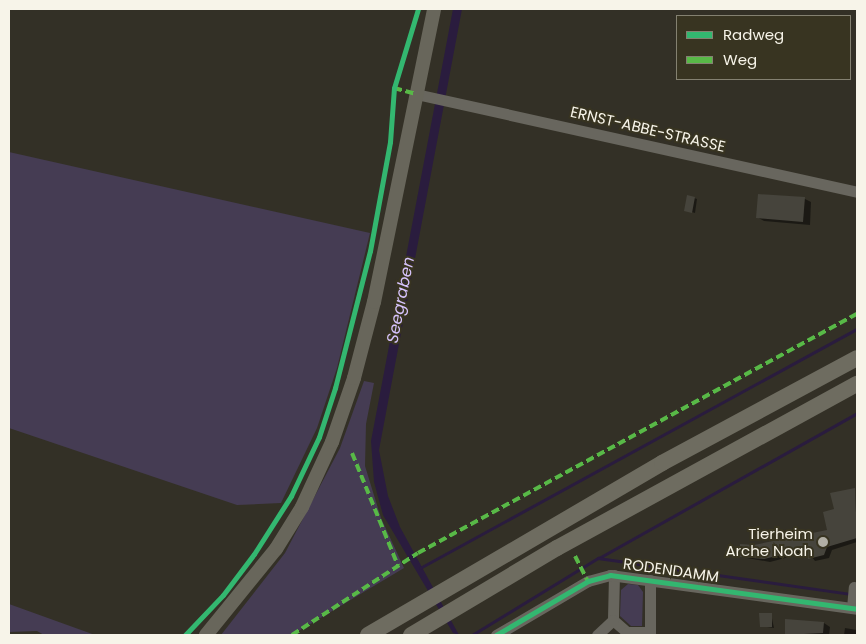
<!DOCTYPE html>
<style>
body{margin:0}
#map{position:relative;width:866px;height:644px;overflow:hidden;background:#333026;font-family:Poppins,sans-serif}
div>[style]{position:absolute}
.green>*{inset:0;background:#453c53}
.water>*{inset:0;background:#2a1c3e}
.shadow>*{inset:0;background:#0007}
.stream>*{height:2.5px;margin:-1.25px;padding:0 1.25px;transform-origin:1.25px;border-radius:1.25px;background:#2a1c3e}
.building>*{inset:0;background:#46443c}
.minor>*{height:11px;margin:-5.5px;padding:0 5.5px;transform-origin:5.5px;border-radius:5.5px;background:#68665e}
.major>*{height:14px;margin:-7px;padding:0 7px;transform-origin:7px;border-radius:7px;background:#68665b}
.highway>*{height:16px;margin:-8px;padding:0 8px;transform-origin:8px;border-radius:8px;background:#6e6c60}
.quiet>*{height:4px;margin-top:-2px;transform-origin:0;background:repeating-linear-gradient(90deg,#58b947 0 8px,transparent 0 12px)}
.cycleway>*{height:5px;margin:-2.5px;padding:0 2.5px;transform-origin:2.5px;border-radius:2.5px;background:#33b770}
.dots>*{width:14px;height:14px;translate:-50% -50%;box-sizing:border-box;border:2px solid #383421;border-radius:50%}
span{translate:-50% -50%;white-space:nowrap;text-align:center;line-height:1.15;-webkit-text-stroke:4px #383421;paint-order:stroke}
.street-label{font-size:15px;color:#f7f4e9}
.poi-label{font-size:15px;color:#f7f4e9}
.right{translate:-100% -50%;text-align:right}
.water-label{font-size:16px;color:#d6c3fc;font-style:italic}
.frame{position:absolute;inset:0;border:10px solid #f7f4e9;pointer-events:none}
.legend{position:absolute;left:676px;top:15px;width:175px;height:65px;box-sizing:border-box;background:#383421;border:1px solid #848171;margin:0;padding:6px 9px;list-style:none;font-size:15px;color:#f7f4e9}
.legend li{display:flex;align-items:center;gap:10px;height:25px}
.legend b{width:25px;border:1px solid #848171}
</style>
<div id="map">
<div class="green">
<i style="clip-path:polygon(9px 152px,370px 233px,337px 368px,317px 428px,281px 503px,237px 505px,9px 428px)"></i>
<i style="clip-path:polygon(364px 381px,374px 383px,366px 424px,365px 466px,381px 518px,404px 568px,292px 635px,221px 635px,285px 553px,340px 448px)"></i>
<i style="clip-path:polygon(628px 584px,638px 585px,643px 592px,642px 626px,631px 626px,620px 616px,621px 590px)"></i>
<i style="clip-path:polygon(9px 604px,95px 635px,44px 635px,37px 631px,9px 632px,9px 635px)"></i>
</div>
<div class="water">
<i style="clip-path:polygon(453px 9px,462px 9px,379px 450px,388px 496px,400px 527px,459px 635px,453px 633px,383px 515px,374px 482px,371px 441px)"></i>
</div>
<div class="shadow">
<i style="clip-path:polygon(694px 198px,697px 199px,695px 213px,685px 210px)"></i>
<i style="clip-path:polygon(805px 199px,811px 202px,810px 225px,764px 221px,757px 217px)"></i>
<i style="clip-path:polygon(855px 489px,857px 542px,832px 550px,829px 558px,815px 561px,808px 552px,770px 562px,741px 557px,754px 547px,828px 531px,835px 510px)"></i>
<i style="clip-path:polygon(771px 614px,774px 628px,761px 626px)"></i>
<i style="clip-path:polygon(786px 620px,824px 623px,830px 627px,829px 635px,786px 635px)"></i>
<i style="clip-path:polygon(845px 628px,857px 630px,857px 635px,844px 635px)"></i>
</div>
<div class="stream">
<i style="left:599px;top:558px;width:296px;rotate:-29.3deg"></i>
<i style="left:420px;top:568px;width:498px;rotate:-28.7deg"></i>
<i style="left:472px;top:635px;width:148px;rotate:-31.4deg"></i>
<i style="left:598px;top:558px;width:256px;rotate:8.1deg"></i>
</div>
<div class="building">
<i style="clip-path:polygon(758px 194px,805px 197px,803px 222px,756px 218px)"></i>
<i style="clip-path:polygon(687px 195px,695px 197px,692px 213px,684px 211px)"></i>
<i style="clip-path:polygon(855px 488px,857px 538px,827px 547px,824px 555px,808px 559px,806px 549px,764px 559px,740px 557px,740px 544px,754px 545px,827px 530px,823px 512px,834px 509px,830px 493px)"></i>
<i style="clip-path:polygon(759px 613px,772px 613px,772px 627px,760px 627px)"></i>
<i style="clip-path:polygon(785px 619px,824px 622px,823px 633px,785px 635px)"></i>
</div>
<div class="minor">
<i style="left:416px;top:94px;width:452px;rotate:12.5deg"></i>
<i style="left:614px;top:575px;width:45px;rotate:91.3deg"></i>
<i style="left:613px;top:620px;width:18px;rotate:41deg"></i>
<i style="left:627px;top:632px;width:23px"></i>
<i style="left:852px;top:608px;width:21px;rotate:-85deg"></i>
<i style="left:496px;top:635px;width:107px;rotate:-30.4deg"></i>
<i style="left:588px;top:581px;width:23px;rotate:-15deg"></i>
<i style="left:610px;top:575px;width:249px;rotate:7.8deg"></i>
<i style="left:597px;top:635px;width:22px;rotate:-43deg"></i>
<i style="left:650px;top:635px;width:55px;rotate:-90deg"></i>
</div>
<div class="major">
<i style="left:206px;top:635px;width:111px;rotate:-50.9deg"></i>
<i style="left:276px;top:549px;width:49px;rotate:-58.2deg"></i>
<i style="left:302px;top:507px;width:72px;rotate:-65.2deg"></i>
<i style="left:332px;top:442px;width:68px;rotate:-71deg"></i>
<i style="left:354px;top:378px;width:79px;rotate:-75.3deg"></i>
<i style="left:374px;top:302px;width:299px;rotate:-78.4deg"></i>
</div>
<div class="highway">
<i style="left:368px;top:635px;width:341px;rotate:-30.3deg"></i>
<i style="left:662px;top:463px;width:221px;rotate:-28.3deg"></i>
<i style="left:411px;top:635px;width:170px;rotate:-30.8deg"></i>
<i style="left:557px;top:548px;width:342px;rotate:-28.7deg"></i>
</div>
<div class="quiet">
<i style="left:394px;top:88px;width:23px;rotate:15deg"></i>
<i style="left:352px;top:453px;width:122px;rotate:67.8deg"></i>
<i style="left:575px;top:556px;width:28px;rotate:63deg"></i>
<i style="left:292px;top:635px;width:150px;rotate:-33.1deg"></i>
<i style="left:418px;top:553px;width:500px;rotate:-28.6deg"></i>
</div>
<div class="cycleway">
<i style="left:185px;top:635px;width:55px;rotate:-46.5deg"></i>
<i style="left:223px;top:595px;width:51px;rotate:-52.9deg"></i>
<i style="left:254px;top:554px;width:69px;rotate:-57.5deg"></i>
<i style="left:291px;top:496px;width:65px;rotate:-64.6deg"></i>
<i style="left:319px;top:437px;width:52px;rotate:-71.9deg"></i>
<i style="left:335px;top:388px;width:141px;rotate:-75.7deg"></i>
<i style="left:370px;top:251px;width:111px;rotate:-79.6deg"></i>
<i style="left:390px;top:142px;width:54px;rotate:-85.8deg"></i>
<i style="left:394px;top:88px;width:83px;rotate:-73.1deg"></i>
<i style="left:496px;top:635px;width:107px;rotate:-30.4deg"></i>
<i style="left:588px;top:581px;width:23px;rotate:-15deg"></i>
<i style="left:610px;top:575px;width:249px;rotate:7.8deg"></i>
</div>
<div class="dots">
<i style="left:823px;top:542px;background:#b2afa5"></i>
</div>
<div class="street-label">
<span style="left:648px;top:129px;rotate:13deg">ERNST-ABBE-STRASSE</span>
<span style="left:671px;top:570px;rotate:8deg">RODENDAMM</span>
</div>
<div class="poi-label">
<span class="right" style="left:813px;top:542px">Tierheim<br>Arche Noah</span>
</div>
<div class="water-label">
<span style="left:401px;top:300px;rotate:-79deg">Seegraben</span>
</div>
<div class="frame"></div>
<ul class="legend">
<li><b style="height:6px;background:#33b770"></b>Radweg</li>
<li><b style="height:6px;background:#58b947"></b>Weg</li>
</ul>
</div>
